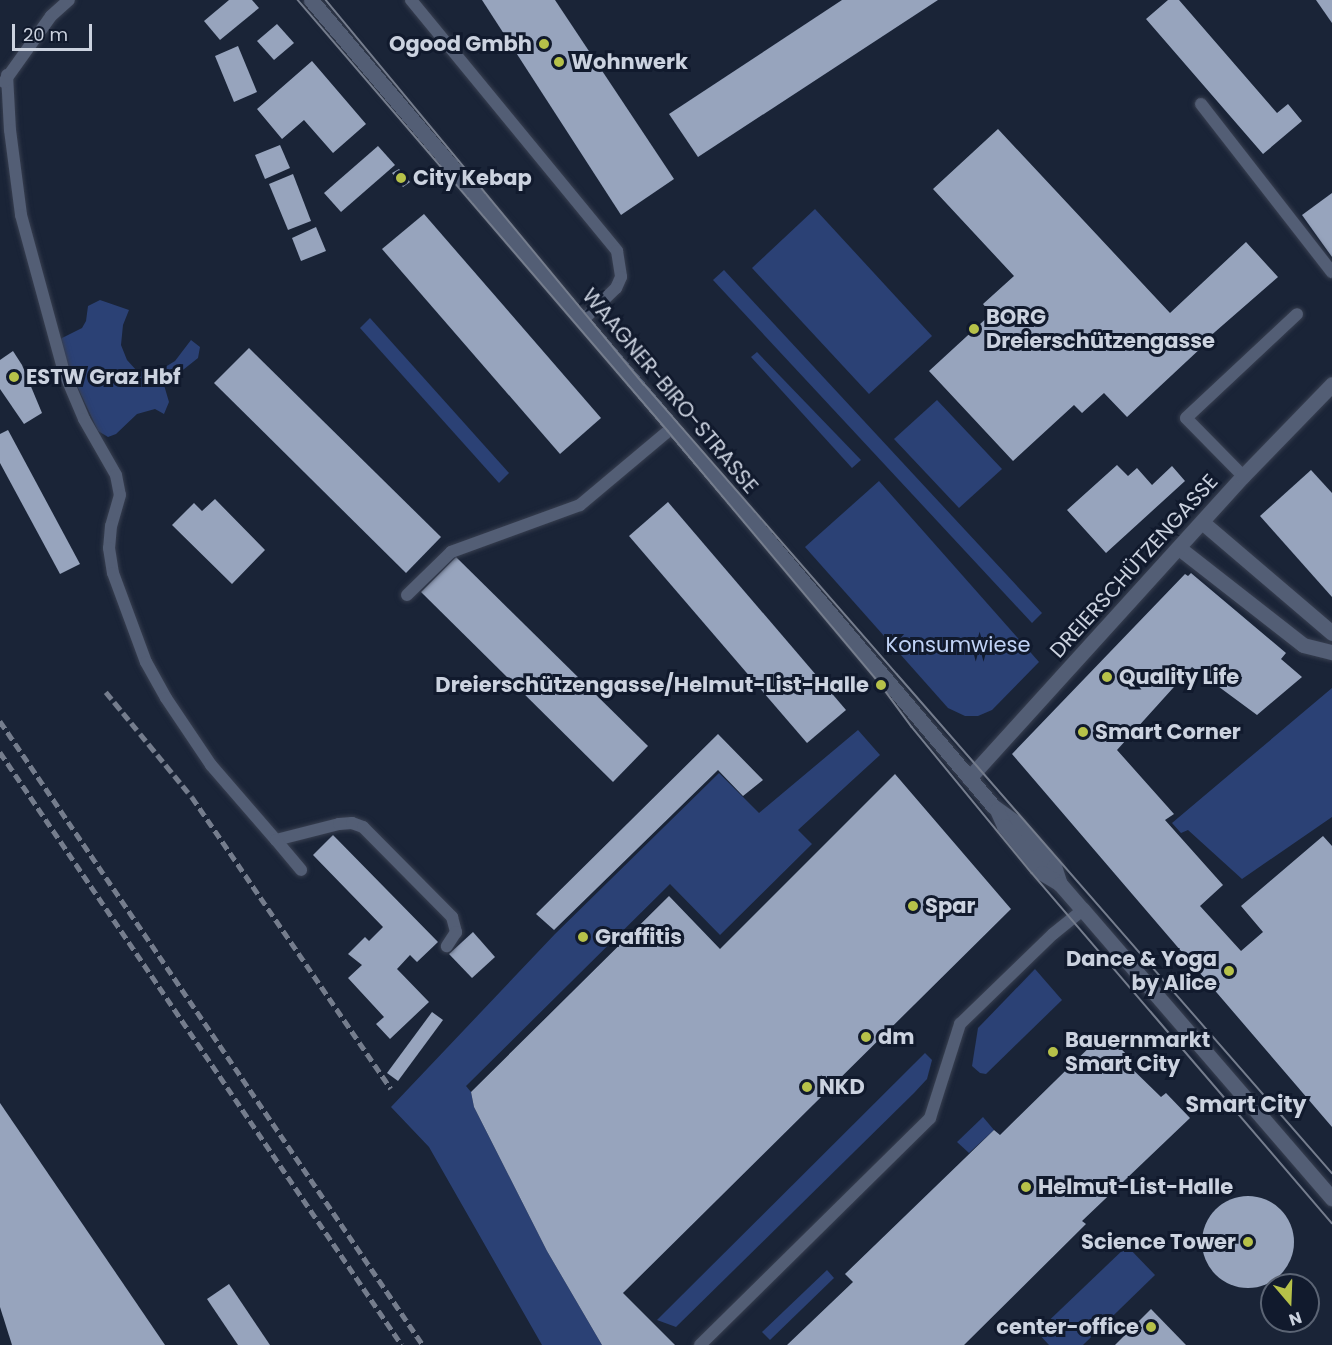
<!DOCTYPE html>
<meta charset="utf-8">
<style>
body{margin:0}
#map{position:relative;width:1332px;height:1345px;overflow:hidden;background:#1a2437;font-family:Poppins,sans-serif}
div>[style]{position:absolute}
.green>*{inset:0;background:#2b4175}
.building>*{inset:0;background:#97a4bd}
.round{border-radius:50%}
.roads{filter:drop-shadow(0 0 2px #383f50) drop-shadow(0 0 2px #383f50)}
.lane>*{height:12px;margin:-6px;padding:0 6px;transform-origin:6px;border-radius:6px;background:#535e75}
.street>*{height:15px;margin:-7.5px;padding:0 7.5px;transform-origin:7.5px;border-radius:7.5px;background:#535e75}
.secondary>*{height:15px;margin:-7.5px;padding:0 7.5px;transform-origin:7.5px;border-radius:7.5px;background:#535e75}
.tram>*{height:1.5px;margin:-0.75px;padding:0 0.75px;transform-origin:0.75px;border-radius:0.75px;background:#757d8d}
.rail>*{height:4.5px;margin-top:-2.25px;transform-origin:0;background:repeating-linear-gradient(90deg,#757d8d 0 9px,transparent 0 13.5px)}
.dots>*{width:16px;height:16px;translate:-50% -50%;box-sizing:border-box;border:3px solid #111a2d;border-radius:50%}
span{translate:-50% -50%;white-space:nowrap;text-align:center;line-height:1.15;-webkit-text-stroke:6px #111a2d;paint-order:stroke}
.poi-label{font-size:21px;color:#cbd2df;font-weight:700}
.right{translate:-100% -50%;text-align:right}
.left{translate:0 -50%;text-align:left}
.street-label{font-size:21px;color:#cbd2df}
.park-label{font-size:21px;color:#c1d3f6}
.neighbourhood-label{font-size:22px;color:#cbd2df;font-weight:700}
.north{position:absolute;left:1260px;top:1273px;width:60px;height:60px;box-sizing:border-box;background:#111a2d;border:2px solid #5b6474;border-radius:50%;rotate:161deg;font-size:16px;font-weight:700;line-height:24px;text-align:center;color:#cbd2df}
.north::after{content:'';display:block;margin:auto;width:21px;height:27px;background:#b6c149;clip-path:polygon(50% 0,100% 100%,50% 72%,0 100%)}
.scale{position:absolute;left:12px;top:24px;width:80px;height:27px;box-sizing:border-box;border:3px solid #cbd2df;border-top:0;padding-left:8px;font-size:18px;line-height:21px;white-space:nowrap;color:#cbd2df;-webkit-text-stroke:4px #111a2d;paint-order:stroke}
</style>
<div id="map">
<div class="green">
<i style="clip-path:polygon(815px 209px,932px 336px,869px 394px,752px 268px)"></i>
<i style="clip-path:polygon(724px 270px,1042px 613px,1032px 623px,713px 280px)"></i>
<i style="clip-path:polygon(100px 300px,129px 310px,123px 325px,121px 345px,127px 360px,137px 371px,157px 372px,175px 361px,191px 340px,200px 347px,198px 358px,164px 385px,169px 402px,164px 414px,155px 409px,137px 414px,116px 434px,108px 437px,98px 431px,71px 373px,60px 339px,82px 328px,86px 321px,88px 306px)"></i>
<i style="clip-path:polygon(370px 318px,509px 473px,499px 483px,360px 328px)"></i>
<i style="clip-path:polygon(757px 352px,861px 460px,852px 468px,751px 357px)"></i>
<i style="clip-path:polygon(937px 400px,1002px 469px,959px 508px,894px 439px)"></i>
<i style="clip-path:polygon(879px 481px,1039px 662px,992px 710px,978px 716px,965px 716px,948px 708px,805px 547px)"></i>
<i style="clip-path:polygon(1332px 688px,1332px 817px,1242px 879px,1188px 830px,1181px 833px,1172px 823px)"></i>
<i style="clip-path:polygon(858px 730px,880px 755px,798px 830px,812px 844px,720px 935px,670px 884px,466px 1086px,471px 1092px,474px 1107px,547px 1251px,602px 1345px,542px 1345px,429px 1147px,391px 1107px,555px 934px,719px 773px,759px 813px)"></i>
<i style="clip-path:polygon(1035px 969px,1062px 1000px,986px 1074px,980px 1073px,972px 1066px,978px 1028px)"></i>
<i style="clip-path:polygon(925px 1053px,932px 1060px,927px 1079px,914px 1093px,676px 1327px,657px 1320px)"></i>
<i style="clip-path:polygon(983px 1117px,994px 1130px,969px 1153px,957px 1142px)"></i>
<i style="clip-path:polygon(1127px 1246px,1155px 1275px,1083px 1345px,1049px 1345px,1037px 1332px)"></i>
<i style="clip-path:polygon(827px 1270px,834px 1278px,770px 1340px,762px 1332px)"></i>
</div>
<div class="building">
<i style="clip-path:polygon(229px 0,252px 0,259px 8px,220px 40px,204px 21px)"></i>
<i style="clip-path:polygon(482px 0,555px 0,674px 179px,621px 215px)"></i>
<i style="clip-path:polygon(842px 0,938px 0,698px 157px,669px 114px)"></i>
<i style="clip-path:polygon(1168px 0,1179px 0,1277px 113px,1288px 104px,1302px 121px,1263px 154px,1146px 19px)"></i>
<i style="clip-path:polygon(1316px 0,1332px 0,1332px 23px)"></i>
<i style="clip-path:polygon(277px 24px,294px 43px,274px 60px,257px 41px)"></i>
<i style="clip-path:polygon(238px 46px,257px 92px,234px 102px,215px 56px)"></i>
<i style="clip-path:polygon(312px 61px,366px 124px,333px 153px,304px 120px,282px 139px,257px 109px)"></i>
<i style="clip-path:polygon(998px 129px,1170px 313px,1246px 242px,1278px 277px,1200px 345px,1202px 347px,1127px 417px,1104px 393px,1082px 413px,1074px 405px,1013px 461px,929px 371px,991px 314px,983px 304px,1014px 276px,933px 189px)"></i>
<i style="clip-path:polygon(280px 145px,290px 168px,265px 179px,255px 155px)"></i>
<i style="clip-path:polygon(378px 146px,395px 165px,341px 212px,324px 193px)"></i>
<i style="clip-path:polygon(399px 169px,410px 182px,403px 187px,392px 173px)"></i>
<i style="clip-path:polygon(293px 174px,311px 221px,288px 230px,269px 184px)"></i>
<i style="clip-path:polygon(1332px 193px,1332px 257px,1302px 215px)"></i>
<i style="clip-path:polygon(424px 214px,601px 418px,560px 454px,382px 249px)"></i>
<i style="clip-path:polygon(316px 227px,326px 251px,301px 261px,292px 238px)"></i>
<i style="clip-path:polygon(249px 348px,441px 537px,406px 573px,214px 383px)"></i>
<i style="clip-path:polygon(13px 351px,22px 365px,42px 413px,24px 424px,0 389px,0 360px)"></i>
<i style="clip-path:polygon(8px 430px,80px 564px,60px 574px,0 463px,0 434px)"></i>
<i style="clip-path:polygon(1117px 465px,1128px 476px,1137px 468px,1152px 485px,1172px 466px,1185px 481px,1106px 553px,1067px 510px)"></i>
<i style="clip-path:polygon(1311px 470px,1332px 493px,1332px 597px,1260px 516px)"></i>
<i style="clip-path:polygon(215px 499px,265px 550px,232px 584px,172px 525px,194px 503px,202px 511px)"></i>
<i style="clip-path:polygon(668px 502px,846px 710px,807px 743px,629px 536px)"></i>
<i style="clip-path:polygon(456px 557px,648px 746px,613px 782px,421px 592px)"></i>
<i style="clip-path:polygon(1191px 573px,1286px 653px,1281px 659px,1302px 677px,1257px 715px,1192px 667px,1117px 750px,1174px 814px,1165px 820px,1223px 885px,1200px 906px,1241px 951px,1263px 932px,1241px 906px,1323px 836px,1332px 846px,1332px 1127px,1012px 754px,1185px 574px,1188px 576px)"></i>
<i style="clip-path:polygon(718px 734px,763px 780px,743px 796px,718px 770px,554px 930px,536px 914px)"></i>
<i style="clip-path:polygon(895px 774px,1011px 909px,623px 1293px,675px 1345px,602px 1345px,547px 1251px,474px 1107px,471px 1092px,669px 896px,720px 949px)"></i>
<i style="clip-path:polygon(333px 835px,438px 942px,417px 962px,410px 955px,397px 969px,429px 1002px,390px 1039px,376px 1024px,384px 1017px,348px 978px,362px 965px,348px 954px,365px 937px,369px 941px,383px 927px,313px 855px)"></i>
<i style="clip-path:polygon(473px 932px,495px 957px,472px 978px,449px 954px)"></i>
<i style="clip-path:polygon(432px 1012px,443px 1020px,398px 1081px,387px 1073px)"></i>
<i style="clip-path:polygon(1105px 1032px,1127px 1055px,1123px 1060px,1161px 1097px,1166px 1093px,1190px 1118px,1082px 1221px,1086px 1224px,964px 1345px,787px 1345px,853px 1282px,845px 1274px,994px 1130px,1000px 1135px)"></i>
<i style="clip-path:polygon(0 1103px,165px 1345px,12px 1345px,0 1307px)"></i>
<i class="round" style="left:1202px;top:1196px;width:92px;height:92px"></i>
<i style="clip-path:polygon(229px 1284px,270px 1345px,238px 1345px,207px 1299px)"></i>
<i style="clip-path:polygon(1151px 1309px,1186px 1345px,1115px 1345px)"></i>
</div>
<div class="roads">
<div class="lane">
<i style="left:411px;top:0;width:325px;rotate:50.6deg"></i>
<i style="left:617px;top:251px;width:26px;rotate:81deg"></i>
<i style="left:621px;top:277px;width:12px;rotate:114deg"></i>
<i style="left:616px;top:288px;width:47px;rotate:135.9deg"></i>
<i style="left:7px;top:75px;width:55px;rotate:86.9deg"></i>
<i style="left:10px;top:130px;width:86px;rotate:82.6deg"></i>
<i style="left:21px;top:215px;width:163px;rotate:74.7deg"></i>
<i style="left:64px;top:372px;width:51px;rotate:66.9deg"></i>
<i style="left:84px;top:419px;width:64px;rotate:60.3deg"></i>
<i style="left:116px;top:475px;width:20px;rotate:79deg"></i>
<i style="left:120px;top:495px;width:32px;rotate:106deg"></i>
<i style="left:111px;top:526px;width:22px;rotate:95deg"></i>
<i style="left:109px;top:548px;width:25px;rotate:81deg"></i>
<i style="left:113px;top:573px;width:95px;rotate:69.7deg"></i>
<i style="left:146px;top:662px;width:41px;rotate:60.9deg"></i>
<i style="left:166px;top:698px;width:81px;rotate:56.1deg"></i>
<i style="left:211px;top:765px;width:99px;rotate:49.1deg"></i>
<i style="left:276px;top:840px;width:65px;rotate:-14.3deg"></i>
<i style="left:339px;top:824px;width:13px;rotate:-4deg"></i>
<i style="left:352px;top:823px;width:12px;rotate:20deg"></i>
<i style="left:363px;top:827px;width:127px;rotate:45.3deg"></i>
<i style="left:452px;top:917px;width:16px;rotate:75deg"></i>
<i style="left:456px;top:932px;width:17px;rotate:123deg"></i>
<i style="left:4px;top:82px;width:81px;rotate:-54.5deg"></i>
<i style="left:51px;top:16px;width:24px;rotate:-42deg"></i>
<i style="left:1201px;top:104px;width:213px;rotate:52.1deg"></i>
<i style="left:1243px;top:476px;width:81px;rotate:-134.5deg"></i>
<i style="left:1186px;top:418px;width:152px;rotate:-43.1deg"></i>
<i style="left:407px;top:595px;width:62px;rotate:-44.3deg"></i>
<i style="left:451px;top:552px;width:137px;rotate:-20deg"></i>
<i style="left:580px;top:505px;width:121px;rotate:-40deg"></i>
<i style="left:276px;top:840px;width:39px;rotate:50deg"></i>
<i style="left:700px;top:1345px;width:323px;rotate:-44.6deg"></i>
<i style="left:930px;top:1118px;width:99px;rotate:-72.3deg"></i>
<i style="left:960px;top:1024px;width:129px;rotate:-44.1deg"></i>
<i style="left:1053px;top:934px;width:38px;rotate:-39deg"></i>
</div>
<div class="street">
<i style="left:1202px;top:522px;width:171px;rotate:40.5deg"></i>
<i style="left:1179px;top:548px;width:157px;rotate:38deg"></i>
<i style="left:1303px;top:645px;width:30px;rotate:14deg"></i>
<i style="left:969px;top:778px;width:408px;rotate:-47.8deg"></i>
<i style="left:1243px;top:476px;width:128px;rotate:-45.9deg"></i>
</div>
<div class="secondary">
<i style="left:311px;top:0;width:1056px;rotate:49.76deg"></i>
<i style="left:993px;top:806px;width:27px;rotate:36deg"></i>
<i style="left:1015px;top:822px;width:59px;rotate:48.4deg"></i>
<i style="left:1054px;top:866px;width:19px;rotate:72deg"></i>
<i style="left:997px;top:810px;width:17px;rotate:66deg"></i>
<i style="left:1004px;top:826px;width:60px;rotate:51deg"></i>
<i style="left:1042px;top:873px;width:21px;rotate:31deg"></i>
<i style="left:1060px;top:884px;width:35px;rotate:49deg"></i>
<i style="left:1083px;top:910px;width:381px;rotate:49.2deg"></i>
</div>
</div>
<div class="tram">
<i style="left:298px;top:0;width:568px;rotate:49.35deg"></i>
<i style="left:668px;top:431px;width:331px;rotate:50deg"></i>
<i style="left:881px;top:685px;width:52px;rotate:53.6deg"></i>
<i style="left:912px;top:727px;width:189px;rotate:50.6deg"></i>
<i style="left:1032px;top:873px;width:461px;rotate:49.4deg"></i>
<i style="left:326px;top:0;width:499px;rotate:50.4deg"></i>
<i style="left:644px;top:384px;width:1047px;rotate:48.91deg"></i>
</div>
<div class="rail">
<i style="left:106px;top:692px;width:136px;rotate:50.7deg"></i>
<i style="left:192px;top:797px;width:353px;rotate:55.7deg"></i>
<i style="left:0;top:721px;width:754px;rotate:55.87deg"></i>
<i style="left:0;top:752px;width:716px;rotate:55.87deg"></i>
</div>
<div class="dots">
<i style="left:544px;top:44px;background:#b6c149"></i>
<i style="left:559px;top:62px;background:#b6c149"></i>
<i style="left:401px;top:178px;background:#b6c149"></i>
<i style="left:974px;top:329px;background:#b6c149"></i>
<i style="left:14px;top:377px;background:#b6c149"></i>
<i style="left:1107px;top:677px;background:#b6c149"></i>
<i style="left:881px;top:685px;background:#b6c149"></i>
<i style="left:1083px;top:732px;background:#b6c149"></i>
<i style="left:913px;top:906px;background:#b6c149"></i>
<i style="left:583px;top:937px;background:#b6c149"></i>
<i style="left:1229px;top:971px;background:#b6c149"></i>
<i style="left:866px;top:1037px;background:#b6c149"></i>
<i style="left:1053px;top:1052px;background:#b6c149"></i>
<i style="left:807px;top:1087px;background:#b6c149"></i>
<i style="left:1026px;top:1187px;background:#b6c149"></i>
<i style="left:1248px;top:1242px;background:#b6c149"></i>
<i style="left:1151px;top:1327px;background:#b6c149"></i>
</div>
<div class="poi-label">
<span class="right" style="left:532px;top:44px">Ogood Gmbh</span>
<span class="left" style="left:571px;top:62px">Wohnwerk</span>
<span class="left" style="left:413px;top:178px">City Kebap</span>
<span class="left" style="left:986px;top:329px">BORG<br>Dreierschützengasse</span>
<span class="left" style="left:26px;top:377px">ESTW Graz Hbf</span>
<span class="left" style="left:1119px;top:677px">Quality Life</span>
<span class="right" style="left:869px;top:685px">Dreierschützengasse/Helmut-List-Halle</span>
<span class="left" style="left:1095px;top:732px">Smart Corner</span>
<span class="left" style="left:925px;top:906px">Spar</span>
<span class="left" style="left:595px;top:937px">Graffitis</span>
<span class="right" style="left:1217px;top:971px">Dance &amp; Yoga<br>by Alice</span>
<span class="left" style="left:878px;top:1037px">dm</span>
<span class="left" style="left:1065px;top:1052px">Bauernmarkt<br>Smart City</span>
<span class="left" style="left:819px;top:1087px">NKD</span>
<span class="left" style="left:1038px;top:1187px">Helmut-List-Halle</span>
<span class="right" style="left:1236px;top:1242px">Science Tower</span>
<span class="right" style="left:1139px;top:1327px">center-office</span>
</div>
<div class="street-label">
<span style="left:670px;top:391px;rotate:50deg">WAAGNER-BIRO-STRASSE</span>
<span style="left:1134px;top:566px;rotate:-48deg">DREIERSCHÜTZENGASSE</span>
</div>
<div class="park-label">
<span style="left:958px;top:645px">Konsumwiese</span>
</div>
<div class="neighbourhood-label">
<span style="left:1246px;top:1105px">Smart City</span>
</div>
<div class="north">N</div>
<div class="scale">20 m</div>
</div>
